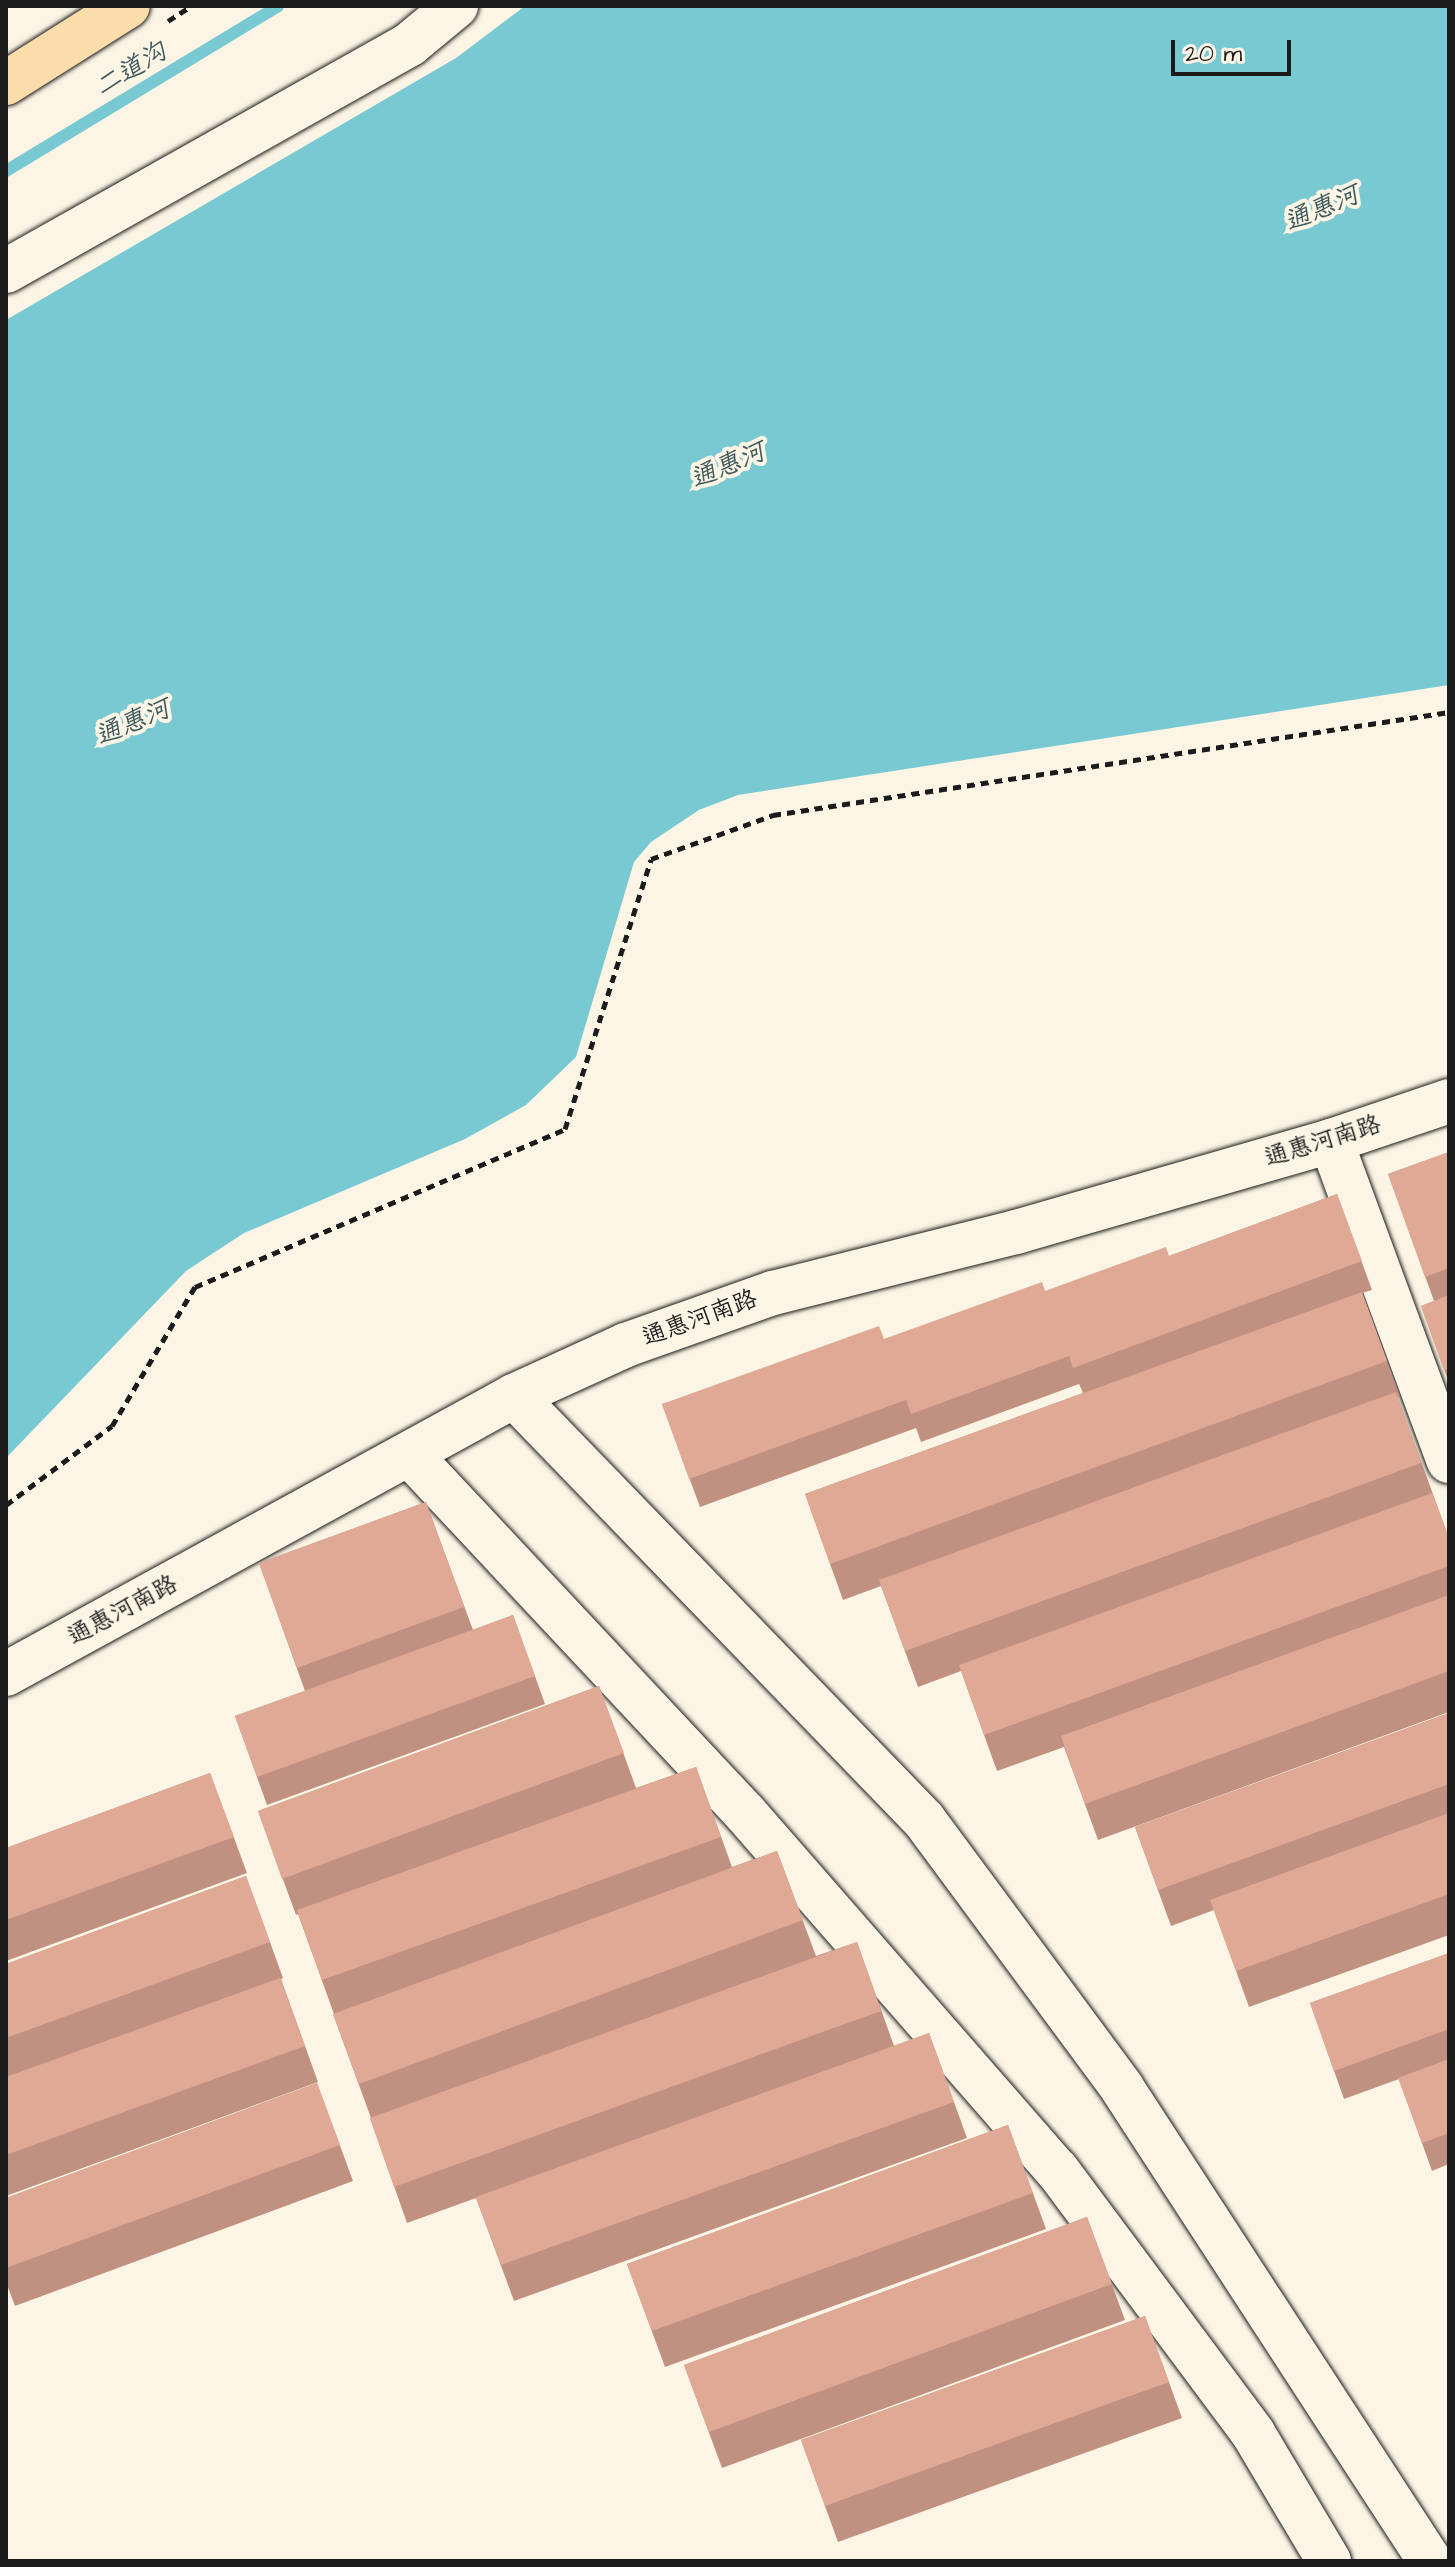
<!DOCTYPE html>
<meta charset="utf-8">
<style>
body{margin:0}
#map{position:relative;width:1455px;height:2567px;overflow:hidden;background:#fcf5e5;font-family:"Architects Daughter","LXGW WenKai TC",sans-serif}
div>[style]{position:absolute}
.water>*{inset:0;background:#79c9d3}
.stream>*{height:12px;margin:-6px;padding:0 6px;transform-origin:6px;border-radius:6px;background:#79c9d3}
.path>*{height:5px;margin-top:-2.5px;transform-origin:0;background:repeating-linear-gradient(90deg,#1c1c1c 0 8px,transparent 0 14px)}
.roads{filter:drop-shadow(0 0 2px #1c1c1c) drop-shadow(0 0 2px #1c1c1c)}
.minor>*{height:44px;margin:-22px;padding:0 22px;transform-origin:22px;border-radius:22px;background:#fcf5e5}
.major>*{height:44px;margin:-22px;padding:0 22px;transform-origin:22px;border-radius:22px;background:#faddab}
.wall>*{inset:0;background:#c09180}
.building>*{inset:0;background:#dfa995}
span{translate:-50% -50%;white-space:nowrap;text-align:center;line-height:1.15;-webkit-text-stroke:8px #fcf5e5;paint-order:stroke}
.street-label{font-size:24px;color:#1c1c1c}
.water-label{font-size:26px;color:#3d595c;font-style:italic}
.frame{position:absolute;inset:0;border:8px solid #1c1c1c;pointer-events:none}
.scale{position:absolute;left:1171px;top:40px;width:120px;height:36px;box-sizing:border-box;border:4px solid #1c1c1c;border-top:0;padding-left:10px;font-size:24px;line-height:28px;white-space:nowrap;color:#1c1c1c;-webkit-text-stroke:6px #fcf5e5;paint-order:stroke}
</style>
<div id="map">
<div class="water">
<i style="clip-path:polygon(525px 6px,1449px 6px,1449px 685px,738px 795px,699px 810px,651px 842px,634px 862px,576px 1057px,526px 1105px,465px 1139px,244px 1233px,186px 1271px,6px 1458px,6px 320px,456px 58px)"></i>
</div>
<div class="stream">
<i style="left:6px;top:171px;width:318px;rotate:-31.2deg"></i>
</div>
<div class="path">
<i style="left:168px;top:21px;width:27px;rotate:-33deg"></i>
<i style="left:6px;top:1505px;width:132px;rotate:-36.7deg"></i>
<i style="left:112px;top:1426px;width:162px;rotate:-59.2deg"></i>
<i style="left:195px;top:1287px;width:402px;rotate:-23.1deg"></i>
<i style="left:565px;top:1129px;width:283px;rotate:-72.3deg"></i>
<i style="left:651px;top:859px;width:130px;rotate:-19.8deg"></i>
<i style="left:773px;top:815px;width:684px;rotate:-8.66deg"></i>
</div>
<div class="roads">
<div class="minor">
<i style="left:6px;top:271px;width:463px;rotate:-29.3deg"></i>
<i style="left:410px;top:44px;width:60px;rotate:-39.6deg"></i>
<i style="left:1331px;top:1141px;width:341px;rotate:69.8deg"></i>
<i style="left:514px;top:1396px;width:590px;rotate:45.96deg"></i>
<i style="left:924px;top:1820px;width:333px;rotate:53.5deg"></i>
<i style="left:1122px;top:2088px;width:564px;rotate:56.93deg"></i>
<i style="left:411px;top:1456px;width:490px;rotate:46.9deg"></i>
<i style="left:746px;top:1814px;width:473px;rotate:48.9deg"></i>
<i style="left:1057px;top:2170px;width:328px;rotate:53.3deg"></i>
<i style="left:1253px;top:2433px;width:149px;rotate:59.3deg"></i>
<i style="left:6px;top:1674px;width:579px;rotate:-28.69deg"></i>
<i style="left:514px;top:1396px;width:123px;rotate:-24.5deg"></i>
<i style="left:626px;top:1345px;width:156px;rotate:-19.5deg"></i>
<i style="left:773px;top:1293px;width:251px;rotate:-14.1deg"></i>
<i style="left:1016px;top:1232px;width:328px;rotate:-16.1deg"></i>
<i style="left:1331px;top:1141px;width:125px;rotate:-18.7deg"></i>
</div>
<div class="major">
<i style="left:6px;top:83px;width:144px;rotate:-32.3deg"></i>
</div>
</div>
<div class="wall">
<i style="clip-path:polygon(1449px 1152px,1449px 1383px,1421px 1306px,1434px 1301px,1388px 1174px)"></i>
<i style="clip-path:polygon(1337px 1194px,1372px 1290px,1362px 1293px,1400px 1397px,1398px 1398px,1449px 1538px,1449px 1712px,1098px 1840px,1064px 1747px,997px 1771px,961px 1671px,918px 1687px,881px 1586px,843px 1600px,805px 1494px,1083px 1393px,1079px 1384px,921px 1442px,916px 1428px,700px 1507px,662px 1404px,1169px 1256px)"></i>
<i style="clip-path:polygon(426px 1502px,473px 1630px,513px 1615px,545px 1704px,267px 1805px,235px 1716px,305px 1691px,259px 1563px)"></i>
<i style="clip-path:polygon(599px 1686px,636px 1788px,696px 1767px,732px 1867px,777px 1851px,816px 1956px,857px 1942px,894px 2046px,929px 2033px,967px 2138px,514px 2301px,476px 2198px,407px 2223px,370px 2118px,371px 2118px,333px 2014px,334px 2014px,298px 1914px,296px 1915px,258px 1811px)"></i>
<i style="clip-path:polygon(1449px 1713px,1449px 1935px,1249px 2007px,1214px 1910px,1171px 1926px,1135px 1827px)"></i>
<i style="clip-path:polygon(210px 1773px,247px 1873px,6px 1961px,6px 1848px)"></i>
<i style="clip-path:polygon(246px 1876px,283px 1978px,281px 1979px,318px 2082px,6px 2196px,6px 1964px)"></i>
<i style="clip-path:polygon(1449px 1953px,1449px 2164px,1432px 2171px,1399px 2079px,1344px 2099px,1310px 2003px)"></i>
<i style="clip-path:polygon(317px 2083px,353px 2181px,15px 2306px,6px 2282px,6px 2198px)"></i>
<i style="clip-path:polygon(1008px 2125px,1046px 2229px,665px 2367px,627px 2264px)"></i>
<i style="clip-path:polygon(1087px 2217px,1125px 2320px,722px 2468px,684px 2365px)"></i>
<i style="clip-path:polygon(1145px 2316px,1182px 2418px,838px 2542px,801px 2440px)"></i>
</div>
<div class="building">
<i style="clip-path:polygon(1449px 1152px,1449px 1268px,1425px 1277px,1388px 1174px)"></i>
<i style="clip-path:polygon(1337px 1194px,1362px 1261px,1073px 1368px,1069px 1356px,911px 1414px,906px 1400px,689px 1479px,662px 1404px,879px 1326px,884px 1339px,1042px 1282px,1045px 1291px,1166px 1247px,1169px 1256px)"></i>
<i style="clip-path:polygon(1362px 1292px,1387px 1361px,830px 1564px,805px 1494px)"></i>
<i style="clip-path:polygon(1449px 1295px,1449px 1369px,1444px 1370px,1421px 1306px)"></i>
<i style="clip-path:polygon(1396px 1392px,1421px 1463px,905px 1651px,879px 1580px)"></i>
<i style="clip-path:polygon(1432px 1493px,1449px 1538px,1449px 1566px,984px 1735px,959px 1665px)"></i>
<i style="clip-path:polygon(426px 1502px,464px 1607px,297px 1668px,259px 1563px)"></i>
<i style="clip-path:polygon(1449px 1595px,1449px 1671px,1085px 1804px,1061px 1736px)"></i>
<i style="clip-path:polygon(513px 1615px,535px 1676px,257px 1777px,235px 1716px)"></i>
<i style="clip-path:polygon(599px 1686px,624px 1753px,282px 1879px,258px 1811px)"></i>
<i style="clip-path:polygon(1449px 1713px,1449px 1784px,1158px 1890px,1135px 1827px)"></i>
<i style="clip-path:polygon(696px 1767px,721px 1837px,322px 1980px,297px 1910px)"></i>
<i style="clip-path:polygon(210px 1773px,234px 1837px,6px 1920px,6px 1848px)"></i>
<i style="clip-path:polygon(1449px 1813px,1449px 1894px,1236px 1971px,1210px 1900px)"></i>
<i style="clip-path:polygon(777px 1851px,803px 1920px,359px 2084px,333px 2014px)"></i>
<i style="clip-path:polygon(246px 1876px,270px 1942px,6px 2038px,6px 1964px)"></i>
<i style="clip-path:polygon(857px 1942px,881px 2011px,394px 2187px,370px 2118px)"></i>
<i style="clip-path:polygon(1449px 1953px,1449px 2029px,1334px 2071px,1310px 2003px)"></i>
<i style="clip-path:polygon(280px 1978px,305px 2046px,6px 2155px,6px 2077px)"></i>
<i style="clip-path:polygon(929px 2033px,954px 2102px,501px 2265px,476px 2197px)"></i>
<i style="clip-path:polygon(1449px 2059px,1449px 2133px,1422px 2143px,1398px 2078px)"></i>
<i style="clip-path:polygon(317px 2083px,340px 2145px,6px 2268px,6px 2198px)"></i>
<i style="clip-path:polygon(1008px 2125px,1033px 2193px,652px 2331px,627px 2264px)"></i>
<i style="clip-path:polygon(1087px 2217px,1112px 2284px,709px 2432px,684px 2365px)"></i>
<i style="clip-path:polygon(1145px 2316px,1169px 2382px,825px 2506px,801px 2440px)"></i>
</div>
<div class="street-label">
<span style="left:1323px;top:1142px;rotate:-17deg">通惠河南路</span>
<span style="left:700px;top:1319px;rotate:-20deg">通惠河南路</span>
<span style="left:123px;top:1611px;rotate:-28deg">通惠河南路</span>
</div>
<div class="water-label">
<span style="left:131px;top:70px;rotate:-31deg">二道沟</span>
<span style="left:1322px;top:209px;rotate:-23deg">通惠河</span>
<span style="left:728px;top:466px;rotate:-23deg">通惠河</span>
<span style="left:133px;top:723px;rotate:-23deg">通惠河</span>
</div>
<div class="frame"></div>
<div class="scale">20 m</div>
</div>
